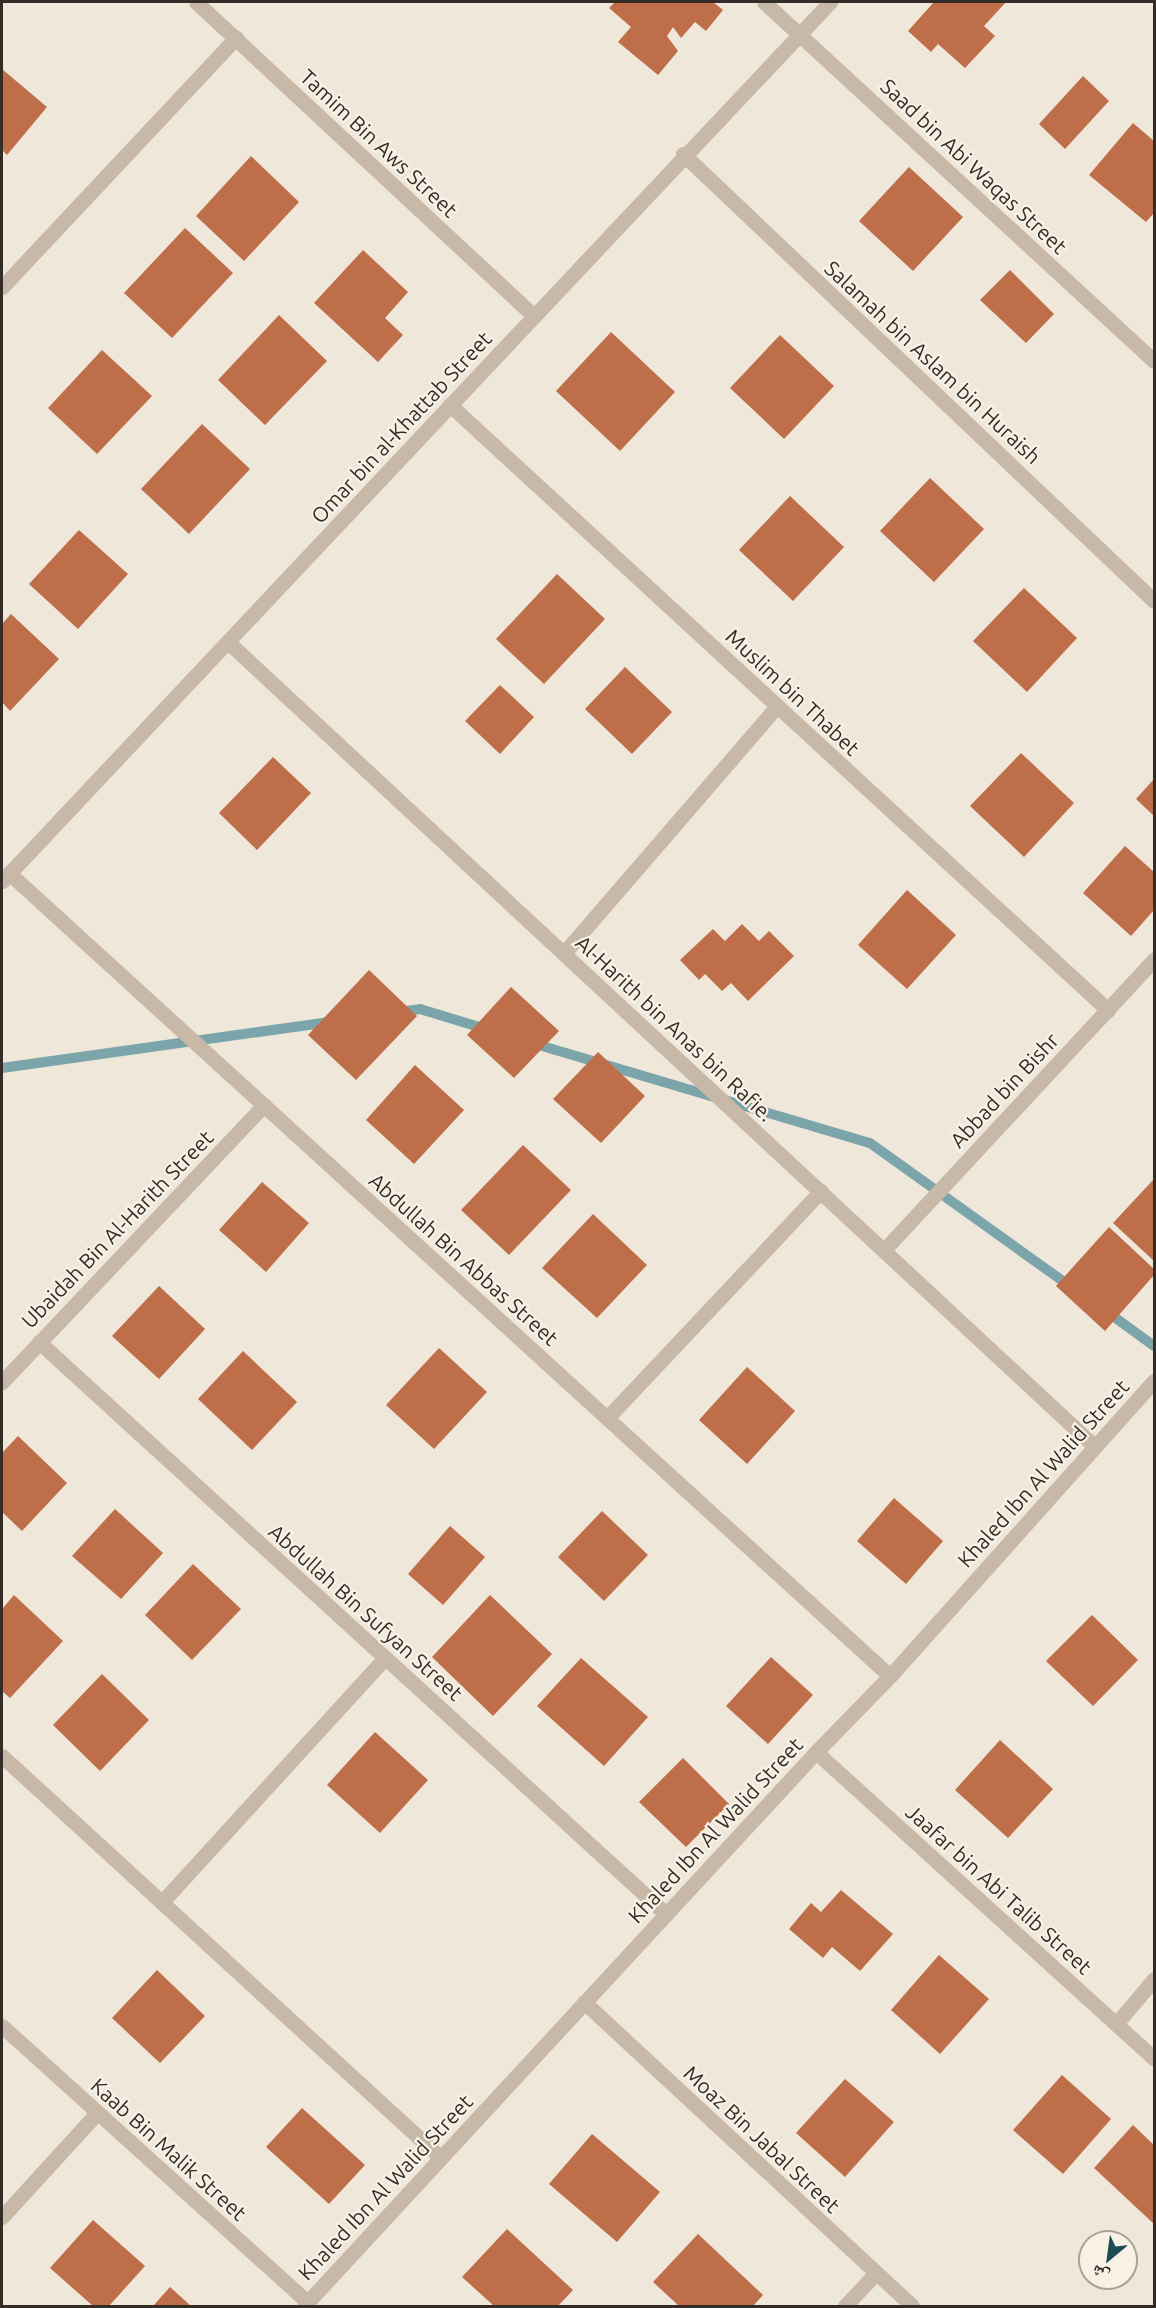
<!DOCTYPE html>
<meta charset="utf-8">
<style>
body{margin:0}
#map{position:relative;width:1156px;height:2308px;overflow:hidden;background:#efe7da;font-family:Ubuntu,"Noto Naskh Arabic",sans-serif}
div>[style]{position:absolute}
.stream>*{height:10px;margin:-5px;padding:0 5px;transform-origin:5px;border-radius:5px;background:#7ba5ab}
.building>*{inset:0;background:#be6e49}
.minor>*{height:15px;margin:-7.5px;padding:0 7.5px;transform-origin:7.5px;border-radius:7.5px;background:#c7b8a7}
span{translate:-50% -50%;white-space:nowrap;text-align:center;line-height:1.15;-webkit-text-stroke:4.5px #f8f1e6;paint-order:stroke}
.street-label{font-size:21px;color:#332c27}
.frame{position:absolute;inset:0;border:3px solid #332c27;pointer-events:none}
.north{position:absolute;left:1078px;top:2230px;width:60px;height:60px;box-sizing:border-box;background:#f8f1e6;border:2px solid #a9a29a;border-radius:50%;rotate:209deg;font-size:16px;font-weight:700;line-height:24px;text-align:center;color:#332c27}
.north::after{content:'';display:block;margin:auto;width:21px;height:27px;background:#1f4b52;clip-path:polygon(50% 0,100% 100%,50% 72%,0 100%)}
</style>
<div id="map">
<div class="stream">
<i style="left:399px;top:1012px;width:21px;rotate:-8deg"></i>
<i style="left:420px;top:1009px;width:72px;rotate:16.9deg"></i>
<i style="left:532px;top:1043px;width:352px;rotate:16.5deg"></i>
<i style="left:870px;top:1143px;width:247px;rotate:35.6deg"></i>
<i style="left:2px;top:1068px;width:331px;rotate:-8deg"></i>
<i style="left:1106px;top:1311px;width:59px;rotate:36.1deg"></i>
</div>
<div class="building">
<i style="clip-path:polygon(615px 2px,713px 2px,723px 10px,706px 31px,695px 22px,681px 38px,673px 27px,667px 36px,678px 51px,658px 75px,618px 42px,631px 27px,609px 8px)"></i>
<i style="clip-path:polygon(934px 2px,1006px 2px,984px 26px,995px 36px,965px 68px,938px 44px,931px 52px,908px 31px)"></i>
<i style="clip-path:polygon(2px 69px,47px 107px,7px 155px,2px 150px)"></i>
<i style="clip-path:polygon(1083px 76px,1109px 101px,1065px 149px,1039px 124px)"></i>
<i style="clip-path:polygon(1133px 123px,1154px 141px,1154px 213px,1146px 222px,1089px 175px)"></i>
<i style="clip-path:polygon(251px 156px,299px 202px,244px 261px,196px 216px)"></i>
<i style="clip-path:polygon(909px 167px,963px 217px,913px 271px,859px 221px)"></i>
<i style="clip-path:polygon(185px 228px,233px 273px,172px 338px,124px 293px)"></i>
<i style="clip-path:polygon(363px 250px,408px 292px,385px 318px,403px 335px,378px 362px,314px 303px)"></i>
<i style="clip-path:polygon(1010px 270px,1054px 314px,1026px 343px,980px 300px)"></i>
<i style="clip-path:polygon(279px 315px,327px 361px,265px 425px,218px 380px)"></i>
<i style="clip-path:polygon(611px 332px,675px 392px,620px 451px,556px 391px)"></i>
<i style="clip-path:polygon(780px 335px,834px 386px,784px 439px,730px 388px)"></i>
<i style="clip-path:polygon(102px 350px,152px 396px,97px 454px,48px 408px)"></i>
<i style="clip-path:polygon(202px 424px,250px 469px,189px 534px,141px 489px)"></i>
<i style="clip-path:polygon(930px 478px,984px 529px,934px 582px,880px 531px)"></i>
<i style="clip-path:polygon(790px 496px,844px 547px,793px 601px,739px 550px)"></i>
<i style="clip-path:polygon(79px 530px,128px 574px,78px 629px,29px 584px)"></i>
<i style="clip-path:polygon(557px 574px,605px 619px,544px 684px,496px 639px)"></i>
<i style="clip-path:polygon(1024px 588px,1077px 638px,1027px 692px,973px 641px)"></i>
<i style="clip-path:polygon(11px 614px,59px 659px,10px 711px,2px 702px,2px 624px)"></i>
<i style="clip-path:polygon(625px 667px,672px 712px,632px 754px,585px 709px)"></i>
<i style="clip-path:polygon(500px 685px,534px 717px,500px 754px,465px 721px)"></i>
<i style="clip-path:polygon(1021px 753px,1074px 803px,1024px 857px,970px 806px)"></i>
<i style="clip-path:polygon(273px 757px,311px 793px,257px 850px,219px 813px)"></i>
<i style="clip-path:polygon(1154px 779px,1154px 816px,1136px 799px)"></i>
<i style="clip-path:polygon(1125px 846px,1154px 872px,1154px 910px,1131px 936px,1083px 893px)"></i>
<i style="clip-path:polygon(907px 890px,956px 935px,907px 989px,858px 945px)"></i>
<i style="clip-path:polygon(742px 924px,759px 941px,769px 931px,794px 956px,748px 1001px,731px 983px,722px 991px,705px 974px,699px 980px,680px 960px,713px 929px,725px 941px)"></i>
<i style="clip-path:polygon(369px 970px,417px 1016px,356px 1080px,308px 1035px)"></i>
<i style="clip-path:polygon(511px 987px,559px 1031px,514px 1078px,467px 1035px)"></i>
<i style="clip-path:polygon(598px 1052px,645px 1096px,601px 1143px,553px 1099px)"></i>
<i style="clip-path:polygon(415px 1065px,464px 1110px,414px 1164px,366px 1120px)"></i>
<i style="clip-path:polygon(523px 1145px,571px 1190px,509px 1255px,461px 1210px)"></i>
<i style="clip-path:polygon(1154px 1179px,1154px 1261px,1113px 1223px)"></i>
<i style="clip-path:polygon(262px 1182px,309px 1223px,266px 1272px,219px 1230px)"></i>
<i style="clip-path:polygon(593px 1214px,647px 1265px,597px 1318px,542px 1268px)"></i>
<i style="clip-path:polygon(1109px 1227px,1154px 1269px,1154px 1275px,1105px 1331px,1056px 1286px)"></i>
<i style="clip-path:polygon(159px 1286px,205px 1329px,159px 1379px,112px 1336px)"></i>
<i style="clip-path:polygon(439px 1348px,487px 1392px,434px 1449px,386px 1405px)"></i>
<i style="clip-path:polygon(243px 1351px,297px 1402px,252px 1450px,198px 1399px)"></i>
<i style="clip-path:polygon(747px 1367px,795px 1411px,747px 1464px,699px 1420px)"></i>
<i style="clip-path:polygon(18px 1436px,67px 1483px,22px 1531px,2px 1512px,2px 1453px)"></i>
<i style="clip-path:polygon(894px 1498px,943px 1541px,906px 1584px,857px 1541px)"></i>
<i style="clip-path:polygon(115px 1509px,163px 1553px,121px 1599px,72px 1556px)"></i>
<i style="clip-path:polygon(602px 1511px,648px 1555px,604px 1601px,558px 1557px)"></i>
<i style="clip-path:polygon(450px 1526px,485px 1557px,443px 1605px,408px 1574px)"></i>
<i style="clip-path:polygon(193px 1564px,241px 1609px,192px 1660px,145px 1615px)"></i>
<i style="clip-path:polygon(14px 1595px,63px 1641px,10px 1698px,2px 1691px,2px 1609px)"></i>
<i style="clip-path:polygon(490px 1595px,552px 1654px,493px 1716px,432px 1657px)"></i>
<i style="clip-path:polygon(1092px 1615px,1138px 1660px,1093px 1706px,1046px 1661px)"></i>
<i style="clip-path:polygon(771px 1657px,813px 1695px,768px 1744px,726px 1706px)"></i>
<i style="clip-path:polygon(581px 1658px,648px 1717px,604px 1766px,537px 1706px)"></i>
<i style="clip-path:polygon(102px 1674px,149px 1720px,100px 1771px,53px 1725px)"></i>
<i style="clip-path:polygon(375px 1732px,428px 1780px,380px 1833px,327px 1785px)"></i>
<i style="clip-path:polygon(1000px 1740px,1053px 1789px,1008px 1838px,955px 1790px)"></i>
<i style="clip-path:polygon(683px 1758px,729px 1804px,686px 1847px,639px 1802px)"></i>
<i style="clip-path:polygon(841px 1890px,893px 1934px,860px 1971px,832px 1947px,823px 1958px,789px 1929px,811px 1903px,821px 1912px)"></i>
<i style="clip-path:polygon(939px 1955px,989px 1999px,940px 2054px,891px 2010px)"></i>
<i style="clip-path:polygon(157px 1970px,205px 2016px,160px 2063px,112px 2018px)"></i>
<i style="clip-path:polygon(1062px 2075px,1111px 2119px,1063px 2174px,1013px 2130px)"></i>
<i style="clip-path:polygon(845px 2079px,894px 2122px,845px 2177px,796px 2133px)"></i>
<i style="clip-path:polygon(302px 2108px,365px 2165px,329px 2204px,266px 2147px)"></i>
<i style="clip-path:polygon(1133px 2125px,1154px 2145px,1154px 2224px,1094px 2168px)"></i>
<i style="clip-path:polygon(592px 2134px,660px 2192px,617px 2242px,549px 2184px)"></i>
<i style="clip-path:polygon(93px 2220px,145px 2266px,109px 2306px,93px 2306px,50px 2268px)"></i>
<i style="clip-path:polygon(507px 2229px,573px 2290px,558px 2306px,494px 2306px,462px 2277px)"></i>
<i style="clip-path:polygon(698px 2234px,763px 2295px,753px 2306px,679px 2306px,653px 2282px)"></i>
<i style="clip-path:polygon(170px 2287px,191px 2306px,153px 2306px)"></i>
</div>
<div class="minor">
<i style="left:196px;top:2px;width:461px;rotate:42.9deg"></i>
<i style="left:764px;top:2px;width:530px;rotate:42.63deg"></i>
<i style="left:683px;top:154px;width:649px;rotate:43.5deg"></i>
<i style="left:2px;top:287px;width:342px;rotate:-46.8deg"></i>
<i style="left:450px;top:405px;width:894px;rotate:42.6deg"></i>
<i style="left:228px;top:642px;width:1180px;rotate:42.87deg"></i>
<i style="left:9px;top:873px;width:1192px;rotate:42.35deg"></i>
<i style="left:2px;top:881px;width:1208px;rotate:-46.71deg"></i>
<i style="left:564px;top:953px;width:326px;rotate:-49.2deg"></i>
<i style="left:884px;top:1250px;width:397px;rotate:-47.1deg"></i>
<i style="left:39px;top:1342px;width:849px;rotate:42.37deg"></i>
<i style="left:2px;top:1382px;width:381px;rotate:-46.6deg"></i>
<i style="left:607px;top:1418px;width:312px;rotate:-46.7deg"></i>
<i style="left:816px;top:1752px;width:456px;rotate:42.2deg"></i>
<i style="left:2px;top:1756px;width:595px;rotate:42.48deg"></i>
<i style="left:162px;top:1902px;width:331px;rotate:-47.6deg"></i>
<i style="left:584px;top:2002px;width:447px;rotate:42.8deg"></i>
<i style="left:1116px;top:2024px;width:59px;rotate:-49.8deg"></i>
<i style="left:2px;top:2026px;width:411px;rotate:42.1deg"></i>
<i style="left:2px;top:2217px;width:141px;rotate:-47.6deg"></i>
<i style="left:304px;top:2306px;width:754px;rotate:-47.26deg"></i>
<i style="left:816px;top:1752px;width:106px;rotate:-45.8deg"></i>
<i style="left:890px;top:1676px;width:396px;rotate:-48.2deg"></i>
<i style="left:845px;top:2306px;width:45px;rotate:-46.8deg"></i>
</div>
<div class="street-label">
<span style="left:379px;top:143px;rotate:43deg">Tamim Bin Aws Street</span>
<span style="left:974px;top:166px;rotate:43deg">Saad bin Abi Waqas Street</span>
<span style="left:933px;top:362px;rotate:43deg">Salamah bin Aslam bin Huraish</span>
<span style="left:401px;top:427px;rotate:-47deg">Omar bin al-Khattab Street</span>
<span style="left:793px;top:692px;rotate:43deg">Muslim bin Thabet</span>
<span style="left:675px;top:1028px;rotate:43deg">Al-Harith bin Anas bin Rafie.</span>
<span style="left:1004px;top:1090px;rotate:-47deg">Abbad bin Bishr</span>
<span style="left:117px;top:1229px;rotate:-46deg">Ubaidah Bin Al-Harith Street</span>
<span style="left:464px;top:1259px;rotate:42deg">Abdullah Bin Abbas Street</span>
<span style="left:1043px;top:1473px;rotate:-48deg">Khaled Ibn Al Walid Street</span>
<span style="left:366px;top:1612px;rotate:42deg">Abdullah Bin Sufyan Street</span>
<span style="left:715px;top:1830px;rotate:-47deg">Khaled Ibn Al Walid Street</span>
<span style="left:999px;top:1889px;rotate:42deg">Jaafar bin Abi Talib Street</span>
<span style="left:762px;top:2139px;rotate:43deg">Moaz Bin Jabal Street</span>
<span style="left:169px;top:2149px;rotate:42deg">Kaab Bin Malik Street</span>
<span style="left:385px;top:2187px;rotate:-47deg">Khaled Ibn Al Walid Street</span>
</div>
<div class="frame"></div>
<div class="north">ش</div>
</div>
